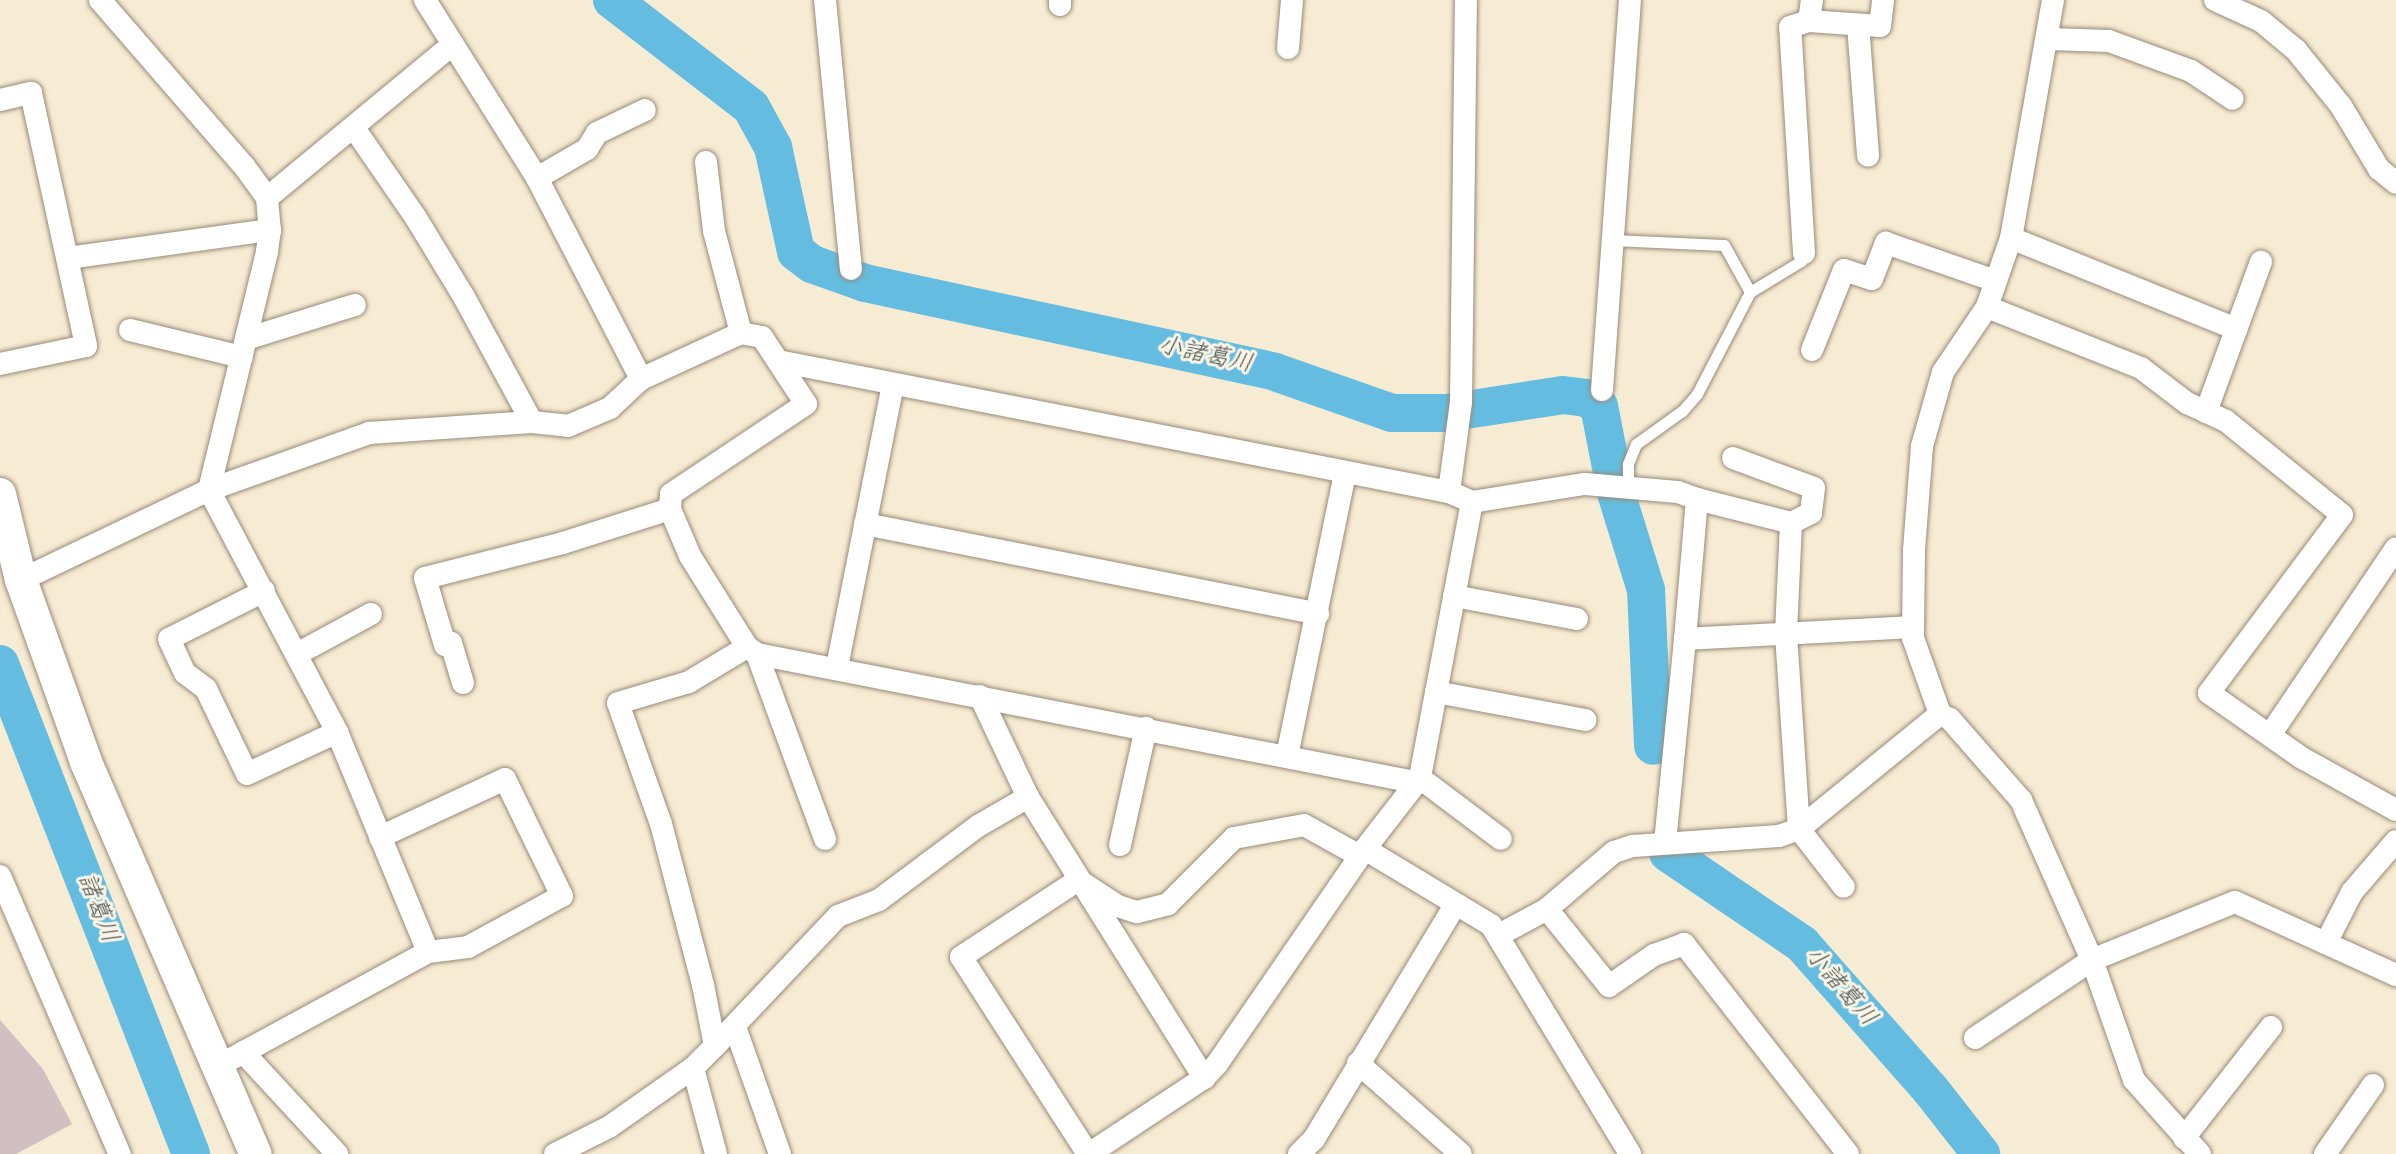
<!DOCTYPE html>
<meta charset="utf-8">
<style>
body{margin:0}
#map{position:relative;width:2396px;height:1154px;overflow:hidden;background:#f6ebd3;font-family:"Gochi Hand","Klee One",sans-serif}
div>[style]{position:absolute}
.industrial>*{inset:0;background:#d2bfc1}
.river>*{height:38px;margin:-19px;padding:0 19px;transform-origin:19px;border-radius:19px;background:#64bde1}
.roads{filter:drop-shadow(0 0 2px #988a78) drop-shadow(0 0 2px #988a78)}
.lane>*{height:11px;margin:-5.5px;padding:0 5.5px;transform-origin:5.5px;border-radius:5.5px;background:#fff}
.street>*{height:22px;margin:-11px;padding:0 11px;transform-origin:11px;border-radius:11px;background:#fff}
.secondary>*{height:32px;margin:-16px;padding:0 16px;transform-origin:16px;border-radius:16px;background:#fff}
span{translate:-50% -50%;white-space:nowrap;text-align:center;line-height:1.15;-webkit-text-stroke:6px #fcf5e5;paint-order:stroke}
.water-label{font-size:24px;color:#475658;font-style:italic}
</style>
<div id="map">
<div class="industrial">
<i style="clip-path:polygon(0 1020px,43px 1069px,72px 1124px,16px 1154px,0 1154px)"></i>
</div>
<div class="river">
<i style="left:612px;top:0;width:175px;rotate:37.6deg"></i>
<i style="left:751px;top:107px;width:46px;rotate:61.2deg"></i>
<i style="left:773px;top:147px;width:107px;rotate:77.6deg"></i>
<i style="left:796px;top:252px;width:20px;rotate:37deg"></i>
<i style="left:812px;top:264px;width:56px;rotate:19.7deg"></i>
<i style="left:865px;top:283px;width:420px;rotate:12.2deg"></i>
<i style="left:1275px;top:372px;width:124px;rotate:19.3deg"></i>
<i style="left:1392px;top:413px;width:54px"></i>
<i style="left:1446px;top:413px;width:118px;rotate:-8.7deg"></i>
<i style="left:1563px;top:395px;width:23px;rotate:7deg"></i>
<i style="left:1586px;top:398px;width:15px;rotate:32deg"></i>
<i style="left:1599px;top:406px;width:89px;rotate:78.9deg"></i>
<i style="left:1616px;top:493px;width:102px;rotate:72.8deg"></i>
<i style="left:1646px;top:590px;width:156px;rotate:87.4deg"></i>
<i style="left:0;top:664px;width:526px;rotate:68.7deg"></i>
<i style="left:1668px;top:853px;width:162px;rotate:34.2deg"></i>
<i style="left:1802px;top:944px;width:193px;rotate:48.6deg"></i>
<i style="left:1930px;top:1089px;width:83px;rotate:51.9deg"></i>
</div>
<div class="roads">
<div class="lane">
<i style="left:1612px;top:240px;width:112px;rotate:2.6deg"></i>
<i style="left:1724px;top:245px;width:54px;rotate:61deg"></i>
<i style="left:1750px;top:292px;width:115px;rotate:117.5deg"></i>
<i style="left:1697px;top:394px;width:23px;rotate:131deg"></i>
<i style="left:1682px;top:411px;width:57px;rotate:144.3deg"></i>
<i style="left:1636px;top:444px;width:22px;rotate:112deg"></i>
<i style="left:1628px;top:464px;width:22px;rotate:90deg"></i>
<i style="left:1750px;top:292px;width:60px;rotate:-31.3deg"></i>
<i style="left:1801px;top:261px;width:9px;rotate:-69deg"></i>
</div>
<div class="street">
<i style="left:100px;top:0;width:220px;rotate:49.1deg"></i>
<i style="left:244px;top:166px;width:39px;rotate:54deg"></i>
<i style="left:267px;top:198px;width:32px;rotate:85deg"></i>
<i style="left:270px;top:230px;width:22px;rotate:98deg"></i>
<i style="left:267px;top:252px;width:245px;rotate:103.7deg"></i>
<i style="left:209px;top:490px;width:274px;rotate:62.1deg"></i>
<i style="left:337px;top:732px;width:238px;rotate:67.5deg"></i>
<i style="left:425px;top:0;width:210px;rotate:57.8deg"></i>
<i style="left:537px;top:178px;width:226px;rotate:62.6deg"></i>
<i style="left:825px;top:0;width:270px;rotate:84.5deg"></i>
<i style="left:2053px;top:0;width:242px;rotate:100deg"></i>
<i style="left:2011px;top:238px;width:73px;rotate:109.2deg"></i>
<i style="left:1987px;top:307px;width:78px;rotate:124.1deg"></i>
<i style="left:1943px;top:372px;width:77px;rotate:105.8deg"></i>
<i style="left:1922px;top:446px;width:104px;rotate:94.4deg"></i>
<i style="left:1914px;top:550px;width:88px;rotate:90.7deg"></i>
<i style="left:1913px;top:638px;width:81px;rotate:70.4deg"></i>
<i style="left:1940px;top:714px;width:11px;rotate:27deg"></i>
<i style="left:1950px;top:719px;width:108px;rotate:48.8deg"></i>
<i style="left:2021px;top:800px;width:175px;rotate:66.1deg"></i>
<i style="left:2092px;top:960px;width:127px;rotate:70.7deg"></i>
<i style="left:2134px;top:1080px;width:99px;rotate:48.3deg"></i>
<i style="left:2215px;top:0;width:51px;rotate:24.5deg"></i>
<i style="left:2261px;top:21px;width:45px;rotate:39.6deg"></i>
<i style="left:2296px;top:50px;width:72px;rotate:51.2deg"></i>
<i style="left:2341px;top:106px;width:74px;rotate:58.9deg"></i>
<i style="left:2379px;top:169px;width:22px;rotate:39deg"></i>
<i style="left:1060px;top:5px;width:5px;rotate:-90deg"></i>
<i style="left:1809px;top:21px;width:21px;rotate:-82deg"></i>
<i style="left:1858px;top:25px;width:131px;rotate:85.6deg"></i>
<i style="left:2049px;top:39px;width:60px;rotate:1.9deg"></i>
<i style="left:2109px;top:41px;width:87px;rotate:20.1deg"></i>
<i style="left:2191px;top:71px;width:50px;rotate:33.7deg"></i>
<i style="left:1288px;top:48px;width:48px;rotate:-85.2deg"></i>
<i style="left:0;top:100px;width:32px;rotate:-13deg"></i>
<i style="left:31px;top:93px;width:259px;rotate:77.7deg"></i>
<i style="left:86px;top:346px;width:88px;rotate:168.2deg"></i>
<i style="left:354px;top:128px;width:109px;rotate:55.4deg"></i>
<i style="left:416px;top:218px;width:92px;rotate:58.7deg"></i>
<i style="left:464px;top:297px;width:142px;rotate:61.5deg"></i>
<i style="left:706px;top:162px;width:69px;rotate:83.4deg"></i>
<i style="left:714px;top:231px;width:106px;rotate:75.2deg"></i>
<i style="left:537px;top:178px;width:58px;rotate:-30.1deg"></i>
<i style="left:587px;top:149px;width:19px;rotate:-58deg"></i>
<i style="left:597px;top:133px;width:53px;rotate:-25.6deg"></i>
<i style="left:267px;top:198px;width:241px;rotate:-39.6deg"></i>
<i style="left:2011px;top:238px;width:243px;rotate:22deg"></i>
<i style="left:1804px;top:253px;width:226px;rotate:-93.5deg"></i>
<i style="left:1790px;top:27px;width:20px;rotate:-18deg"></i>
<i style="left:1809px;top:21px;width:71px;rotate:4deg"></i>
<i style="left:1880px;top:26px;width:26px;rotate:-83deg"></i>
<i style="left:68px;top:258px;width:204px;rotate:-7.9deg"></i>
<i style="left:1987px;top:307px;width:166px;rotate:21.6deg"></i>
<i style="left:2141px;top:368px;width:58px;rotate:37.3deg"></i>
<i style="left:2187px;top:403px;width:43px;rotate:24.8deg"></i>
<i style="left:2226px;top:421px;width:149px;rotate:39deg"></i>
<i style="left:2342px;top:515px;width:222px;rotate:126.8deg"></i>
<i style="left:2209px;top:693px;width:113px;rotate:35deg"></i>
<i style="left:2302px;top:758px;width:107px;rotate:29deg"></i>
<i style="left:130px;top:330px;width:115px;rotate:13.6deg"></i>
<i style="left:246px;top:339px;width:114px;rotate:-17.3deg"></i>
<i style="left:1812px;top:350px;width:86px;rotate:-68.2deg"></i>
<i style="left:1844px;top:270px;width:29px;rotate:18deg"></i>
<i style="left:1872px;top:279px;width:39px;rotate:-69deg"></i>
<i style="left:1886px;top:243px;width:116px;rotate:19.1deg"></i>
<i style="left:778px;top:361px;width:684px;rotate:11.05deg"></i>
<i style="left:1449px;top:492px;width:25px;rotate:23deg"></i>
<i style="left:1472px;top:502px;width:281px;rotate:100.7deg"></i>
<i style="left:1420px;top:778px;width:90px;rotate:127.8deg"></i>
<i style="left:1365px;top:849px;width:147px;rotate:31.1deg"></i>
<i style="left:1491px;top:925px;width:268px;rotate:58.7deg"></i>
<i style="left:1602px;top:390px;width:391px;rotate:-85.9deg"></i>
<i style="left:2206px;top:412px;width:160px;rotate:-69.9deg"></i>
<i style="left:1733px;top:458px;width:86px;rotate:20.3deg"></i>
<i style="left:1814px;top:488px;width:25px;rotate:97deg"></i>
<i style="left:1811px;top:513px;width:22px;rotate:153deg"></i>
<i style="left:1791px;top:523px;width:111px;rotate:92.6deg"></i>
<i style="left:1786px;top:634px;width:195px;rotate:86.2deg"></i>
<i style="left:1799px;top:829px;width:73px;rotate:52.2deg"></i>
<i style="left:1449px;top:492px;width:91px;rotate:-82.4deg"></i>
<i style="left:1461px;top:402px;width:402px;rotate:-89.3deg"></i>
<i style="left:1697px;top:499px;width:97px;rotate:14.3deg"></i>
<i style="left:1472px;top:502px;width:114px;rotate:-9.1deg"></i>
<i style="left:1585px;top:484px;width:93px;rotate:4.9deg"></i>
<i style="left:1678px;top:492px;width:20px;rotate:20deg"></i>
<i style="left:1697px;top:499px;width:141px;rotate:94.9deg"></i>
<i style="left:1685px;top:639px;width:228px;rotate:-3deg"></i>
<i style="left:865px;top:524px;width:462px;rotate:11.2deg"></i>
<i style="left:21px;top:580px;width:208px;rotate:-25.6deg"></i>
<i style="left:209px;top:490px;width:170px;rotate:-19.6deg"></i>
<i style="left:369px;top:433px;width:163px;rotate:-3.9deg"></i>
<i style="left:532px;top:422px;width:36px;rotate:6deg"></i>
<i style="left:568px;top:426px;width:46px;rotate:-23.2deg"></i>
<i style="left:610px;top:408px;width:42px;rotate:-43.1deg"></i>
<i style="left:641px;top:379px;width:110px;rotate:-24.7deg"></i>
<i style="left:741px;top:333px;width:21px;rotate:11deg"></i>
<i style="left:762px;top:337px;width:80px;rotate:56.7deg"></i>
<i style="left:806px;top:404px;width:162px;rotate:146.3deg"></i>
<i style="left:671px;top:494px;width:15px;rotate:94deg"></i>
<i style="left:670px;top:509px;width:51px;rotate:66.9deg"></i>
<i style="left:690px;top:556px;width:107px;rotate:57.9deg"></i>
<i style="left:747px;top:647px;width:12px;rotate:35deg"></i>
<i style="left:757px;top:654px;width:669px;rotate:11.02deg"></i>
<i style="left:264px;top:591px;width:106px;rotate:153.2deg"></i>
<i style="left:169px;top:639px;width:38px;rotate:65deg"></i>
<i style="left:185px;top:673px;width:26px;rotate:37deg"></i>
<i style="left:206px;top:689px;width:94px;rotate:64.2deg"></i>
<i style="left:247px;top:774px;width:99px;rotate:-25deg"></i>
<i style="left:1454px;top:596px;width:125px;rotate:10.6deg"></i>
<i style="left:297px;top:654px;width:84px;rotate:-28.4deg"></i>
<i style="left:757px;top:654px;width:197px;rotate:69.8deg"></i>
<i style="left:837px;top:667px;width:288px;rotate:-78.8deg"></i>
<i style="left:463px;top:683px;width:42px;rotate:-106.7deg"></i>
<i style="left:451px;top:643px;width:6px;rotate:162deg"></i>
<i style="left:445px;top:645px;width:70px;rotate:-106.6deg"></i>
<i style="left:425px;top:578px;width:142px;rotate:-14.2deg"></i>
<i style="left:563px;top:543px;width:112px;rotate:-17.6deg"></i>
<i style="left:1436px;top:692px;width:152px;rotate:10.6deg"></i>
<i style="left:980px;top:696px;width:112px;rotate:64.6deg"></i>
<i style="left:1028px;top:797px;width:332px;rotate:57.9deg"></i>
<i style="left:2270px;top:735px;width:225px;rotate:-56deg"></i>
<i style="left:1287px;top:756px;width:289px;rotate:-78.4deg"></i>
<i style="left:1420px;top:778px;width:101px;rotate:37deg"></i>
<i style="left:1665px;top:843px;width:205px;rotate:-84.4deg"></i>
<i style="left:1120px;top:845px;width:120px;rotate:-77.5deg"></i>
<i style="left:0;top:876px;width:303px;rotate:66.7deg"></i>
<i style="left:1547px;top:909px;width:99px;rotate:51.2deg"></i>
<i style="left:1609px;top:986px;width:55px;rotate:-34.6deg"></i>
<i style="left:1654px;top:955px;width:32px;rotate:-20deg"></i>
<i style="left:1684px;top:944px;width:266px;rotate:52deg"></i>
<i style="left:1499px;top:935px;width:55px;rotate:-28.4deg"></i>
<i style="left:1547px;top:909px;width:88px;rotate:-40.4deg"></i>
<i style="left:1614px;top:852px;width:20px;rotate:-18deg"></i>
<i style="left:1633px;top:846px;width:146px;rotate:-3.9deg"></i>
<i style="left:1779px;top:836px;width:21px;rotate:-19deg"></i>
<i style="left:1799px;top:829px;width:182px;rotate:-39.2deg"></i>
<i style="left:2326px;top:943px;width:57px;rotate:-63deg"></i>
<i style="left:2352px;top:892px;width:67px;rotate:-49.2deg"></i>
<i style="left:735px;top:1027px;width:135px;rotate:70.5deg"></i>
<i style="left:1975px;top:1038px;width:141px;rotate:-33.7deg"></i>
<i style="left:2092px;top:960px;width:154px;rotate:-22.1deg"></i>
<i style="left:2235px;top:902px;width:177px;rotate:24.4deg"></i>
<i style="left:715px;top:1046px;width:179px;rotate:-46.6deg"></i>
<i style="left:838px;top:916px;width:44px;rotate:-21.3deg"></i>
<i style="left:879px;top:900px;width:124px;rotate:-36.8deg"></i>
<i style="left:978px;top:826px;width:58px;rotate:-30.1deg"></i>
<i style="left:243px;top:1052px;width:139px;rotate:47.3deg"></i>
<i style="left:1358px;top:1063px;width:137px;rotate:41.5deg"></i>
<i style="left:218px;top:1066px;width:239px;rotate:-28.5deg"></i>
<i style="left:428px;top:952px;width:40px;rotate:-7.1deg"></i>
<i style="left:468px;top:947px;width:107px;rotate:-28.5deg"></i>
<i style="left:562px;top:896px;width:130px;rotate:-116deg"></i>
<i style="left:505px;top:779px;width:138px;rotate:155.1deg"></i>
<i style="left:693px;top:1068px;width:89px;rotate:75deg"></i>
<i style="left:2184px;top:1138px;width:141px;rotate:-51.9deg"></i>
<i style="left:555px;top:1154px;width:60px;rotate:-26.6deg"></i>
<i style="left:609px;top:1127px;width:103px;rotate:-35.1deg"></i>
<i style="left:693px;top:1068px;width:31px;rotate:-45deg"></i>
<i style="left:715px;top:1046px;width:62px;rotate:-101.1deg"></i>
<i style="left:703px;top:985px;width:166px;rotate:-104.6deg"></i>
<i style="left:661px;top:824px;width:128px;rotate:-109.6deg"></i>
<i style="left:618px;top:703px;width:74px;rotate:-16.5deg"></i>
<i style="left:689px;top:682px;width:68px;rotate:-31.1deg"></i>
<i style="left:1088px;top:1154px;width:234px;rotate:-122.8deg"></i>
<i style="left:961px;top:957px;width:140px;rotate:-33.3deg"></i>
<i style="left:1078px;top:880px;width:48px;rotate:33deg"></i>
<i style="left:1118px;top:906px;width:20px;rotate:18deg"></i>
<i style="left:1137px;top:912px;width:32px;rotate:-14deg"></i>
<i style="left:1168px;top:904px;width:93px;rotate:-45deg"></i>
<i style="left:1234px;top:838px;width:71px;rotate:-10.5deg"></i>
<i style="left:1304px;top:825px;width:64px;rotate:29deg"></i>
<i style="left:1089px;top:1154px;width:138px;rotate:-33.5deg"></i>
<i style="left:1204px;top:1078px;width:19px;rotate:-47deg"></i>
<i style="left:1217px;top:1064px;width:261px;rotate:-55.5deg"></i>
<i style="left:1299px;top:1154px;width:21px;rotate:-45deg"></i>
<i style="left:1314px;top:1139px;width:273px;rotate:-58.9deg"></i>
<i style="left:2325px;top:1154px;width:84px;rotate:-55.2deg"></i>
</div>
<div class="secondary">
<i style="left:0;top:494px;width:89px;rotate:76.3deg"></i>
<i style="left:21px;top:580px;width:193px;rotate:70.3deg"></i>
<i style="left:86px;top:762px;width:427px;rotate:66.6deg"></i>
</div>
</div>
<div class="water-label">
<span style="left:1205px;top:357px;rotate:12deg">小諸葛川</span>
<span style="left:96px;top:909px;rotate:69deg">諸葛川</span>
<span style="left:1839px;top:988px;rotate:49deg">小諸葛川</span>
</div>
</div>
